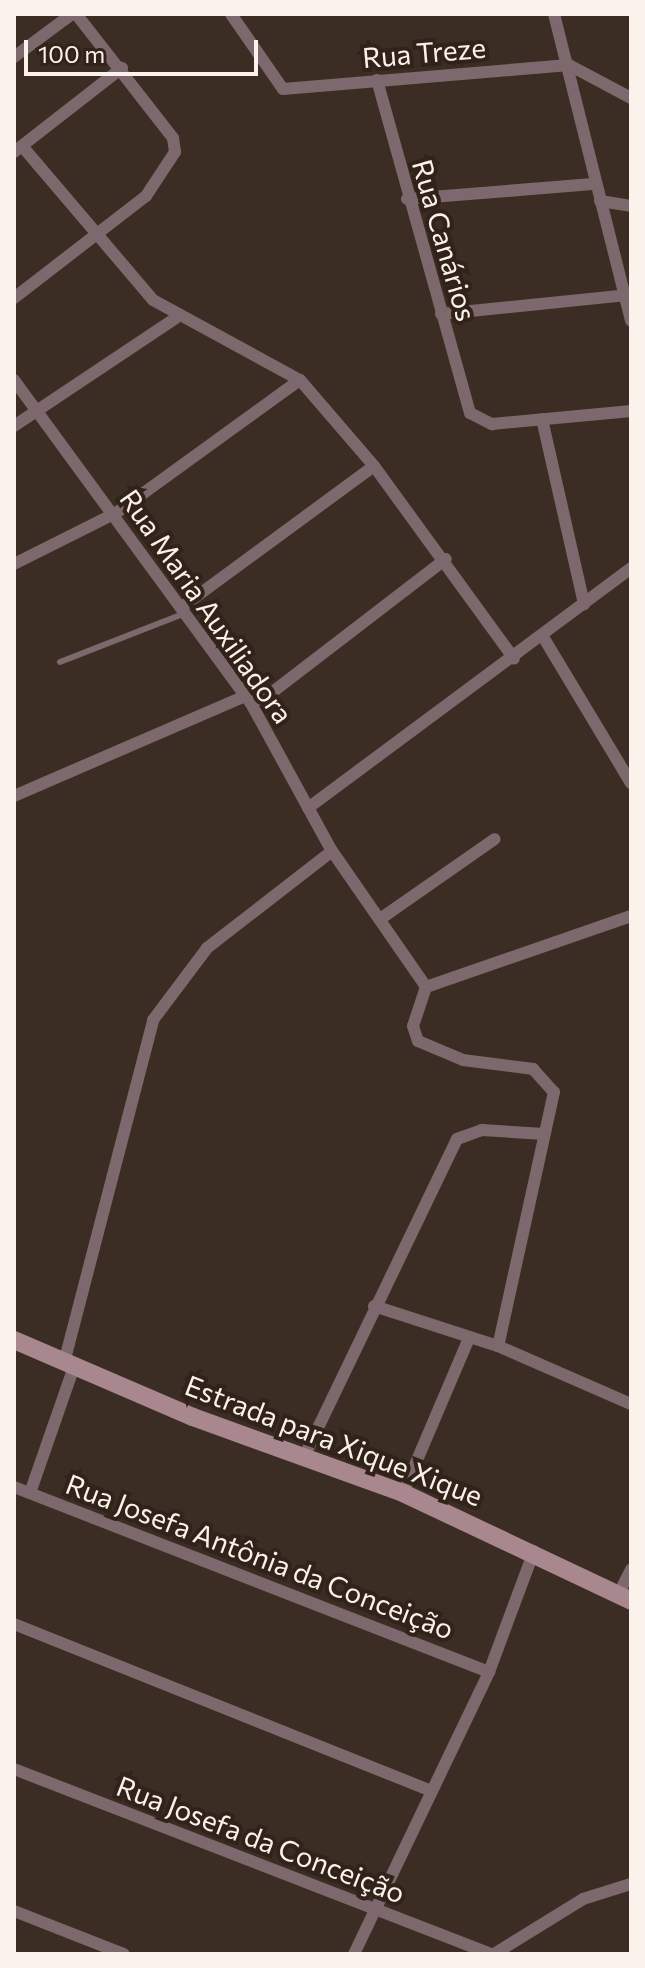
<!DOCTYPE html>
<meta charset="utf-8">
<style>
body{margin:0}
#map{position:relative;width:645px;height:1968px;overflow:hidden;background:#3b2d24;font-family:Commissioner,sans-serif}
div>[style]{position:absolute}
.lane>*{height:6px;margin:-3px;padding:0 3px;transform-origin:3px;border-radius:3px;background:#7d686d}
.street>*{height:12px;margin:-6px;padding:0 6px;transform-origin:6px;border-radius:6px;background:#7d686d}
.secondary>*{height:18px;margin:-9px;padding:0 9px;transform-origin:9px;border-radius:9px;background:#a8878f}
span{translate:-50% -50%;white-space:nowrap;text-align:center;line-height:1.15;-webkit-text-stroke:8px #31231a;paint-order:stroke}
.street-label{font-size:28px;color:#fcf2ec}
.frame{position:absolute;inset:0;border:16px solid #fcf2ec;pointer-events:none}
.scale{position:absolute;left:24px;top:40px;width:234px;height:36px;box-sizing:border-box;border:4px solid #fcf2ec;border-top:0;padding-left:10px;font-size:24px;line-height:28px;white-space:nowrap;color:#fcf2ec;-webkit-text-stroke:6px #31231a;paint-order:stroke}
</style>
<div id="map">
<div class="lane">
<i style="left:60px;top:662px;width:132px;rotate:-21.3deg"></i>
</div>
<div class="street">
<i style="left:231px;top:14px;width:91px;rotate:55.3deg"></i>
<i style="left:283px;top:89px;width:287px;rotate:-4.8deg"></i>
<i style="left:554px;top:14px;width:316px;rotate:75.9deg"></i>
<i style="left:14px;top:57px;width:72px;rotate:-36.6deg"></i>
<i style="left:569px;top:65px;width:70px;rotate:28deg"></i>
<i style="left:377px;top:80px;width:346px;rotate:74.4deg"></i>
<i style="left:470px;top:413px;width:25px;rotate:27deg"></i>
<i style="left:492px;top:424px;width:140px;rotate:-5.3deg"></i>
<i style="left:22px;top:146px;width:202px;rotate:49.6deg"></i>
<i style="left:153px;top:300px;width:167px;rotate:28.6deg"></i>
<i style="left:300px;top:380px;width:113px;rotate:49.3deg"></i>
<i style="left:374px;top:466px;width:238px;rotate:54deg"></i>
<i style="left:14px;top:152px;width:137px;rotate:-37.9deg"></i>
<i style="left:407px;top:199px;width:189px;rotate:-4.6deg"></i>
<i style="left:600px;top:201px;width:31px;rotate:9deg"></i>
<i style="left:14px;top:298px;width:167px;rotate:-37.7deg"></i>
<i style="left:146px;top:196px;width:53px;rotate:-56.6deg"></i>
<i style="left:175px;top:152px;width:14px;rotate:-98deg"></i>
<i style="left:173px;top:138px;width:157px;rotate:-128deg"></i>
<i style="left:441px;top:314px;width:189px;rotate:-5.8deg"></i>
<i style="left:14px;top:380px;width:405px;rotate:53.8deg"></i>
<i style="left:253px;top:707px;width:164px;rotate:61.3deg"></i>
<i style="left:332px;top:851px;width:165px;rotate:55.3deg"></i>
<i style="left:542px;top:419px;width:190px;rotate:77.2deg"></i>
<i style="left:14px;top:426px;width:195px;rotate:-33.7deg"></i>
<i style="left:14px;top:564px;width:114px;rotate:-26.6deg"></i>
<i style="left:116px;top:513px;width:227px;rotate:-35.9deg"></i>
<i style="left:182px;top:607px;width:238px;rotate:-36.3deg"></i>
<i style="left:542px;top:635px;width:173px;rotate:59deg"></i>
<i style="left:253px;top:707px;width:243px;rotate:-37.5deg"></i>
<i style="left:14px;top:796px;width:252px;rotate:-23.4deg"></i>
<i style="left:308px;top:808px;width:402px;rotate:-36.6deg"></i>
<i style="left:383px;top:917px;width:136px;rotate:-34.9deg"></i>
<i style="left:426px;top:987px;width:41px;rotate:108.4deg"></i>
<i style="left:413px;top:1026px;width:16px;rotate:72deg"></i>
<i style="left:418px;top:1041px;width:49px;rotate:22.9deg"></i>
<i style="left:463px;top:1060px;width:71px;rotate:7.3deg"></i>
<i style="left:533px;top:1069px;width:31px;rotate:48deg"></i>
<i style="left:554px;top:1092px;width:260px;rotate:102.4deg"></i>
<i style="left:426px;top:987px;width:217px;rotate:-19.1deg"></i>
<i style="left:374px;top:1306px;width:130px;rotate:17.9deg"></i>
<i style="left:498px;top:1346px;width:145px;rotate:23.6deg"></i>
<i style="left:65px;top:1359px;width:350px;rotate:-75.4deg"></i>
<i style="left:153px;top:1020px;width:90px;rotate:-53.1deg"></i>
<i style="left:207px;top:948px;width:158px;rotate:-37.8deg"></i>
<i style="left:303px;top:1459px;width:355px;rotate:-64.3deg"></i>
<i style="left:457px;top:1139px;width:27px;rotate:-20deg"></i>
<i style="left:482px;top:1130px;width:62px;rotate:3.7deg"></i>
<i style="left:14px;top:1487px;width:510px;rotate:21.28deg"></i>
<i style="left:30px;top:1493px;width:137px;rotate:-70.8deg"></i>
<i style="left:403px;top:1493px;width:168px;rotate:-66.9deg"></i>
<i style="left:618px;top:1595px;width:29px;rotate:-63deg"></i>
<i style="left:14px;top:1624px;width:447px;rotate:21.8deg"></i>
<i style="left:14px;top:1769px;width:512px;rotate:21.2deg"></i>
<i style="left:14px;top:1911px;width:118px;rotate:21.4deg"></i>
<i style="left:354px;top:1954px;width:313px;rotate:-64.4deg"></i>
<i style="left:489px;top:1672px;width:129px;rotate:-69.6deg"></i>
<i style="left:494px;top:1954px;width:105px;rotate:-31.7deg"></i>
<i style="left:583px;top:1899px;width:50px;rotate:-17.4deg"></i>
</div>
<div class="secondary">
<i style="left:14px;top:1340px;width:195px;rotate:23.3deg"></i>
<i style="left:193px;top:1417px;width:223px;rotate:19.9deg"></i>
<i style="left:403px;top:1493px;width:252px;rotate:25.3deg"></i>
</div>
<div class="street-label">
<span style="left:424px;top:52px;rotate:-5deg">Rua Treze</span>
<span style="left:445px;top:240px;rotate:74deg">Rua Canários</span>
<span style="left:207px;top:606px;rotate:55deg">Rua Maria Auxiliadora</span>
<span style="left:334px;top:1440px;rotate:21deg">Estrada para Xique Xique</span>
<span style="left:260px;top:1556px;rotate:21deg">Rua Josefa Antônia da Conceição</span>
<span style="left:261px;top:1839px;rotate:21deg">Rua Josefa da Conceição</span>
</div>
<div class="frame"></div>
<div class="scale">100 m</div>
</div>
